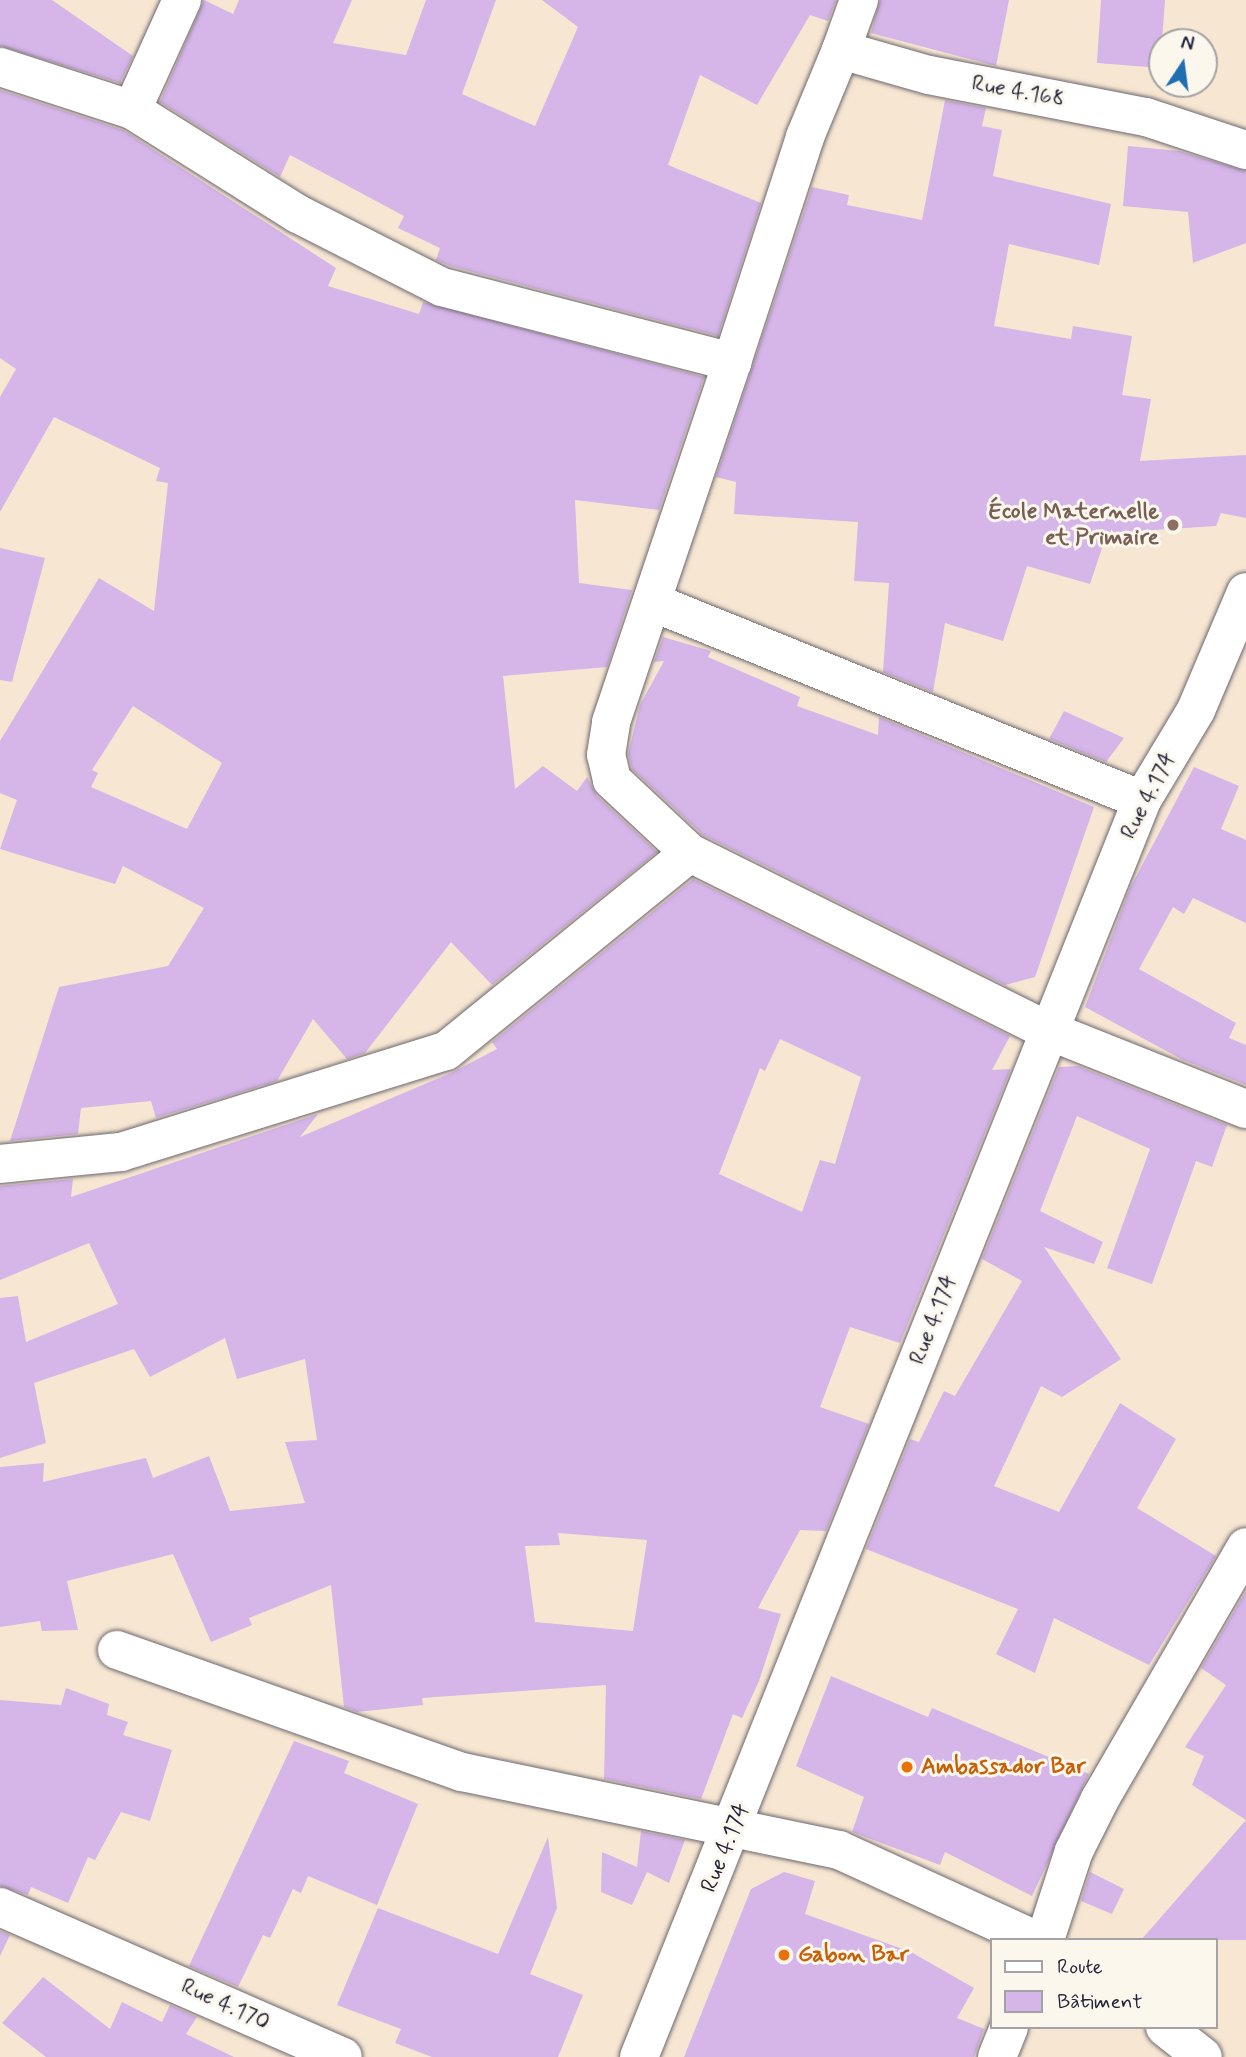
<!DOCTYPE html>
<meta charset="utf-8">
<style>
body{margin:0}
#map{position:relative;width:1246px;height:2057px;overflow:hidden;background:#f7e7d2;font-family:Mynerve,sans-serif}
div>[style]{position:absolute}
.building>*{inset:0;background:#d6b5e8}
.roads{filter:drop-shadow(0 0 2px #6d6770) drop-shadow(0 0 2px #6d6770)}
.minor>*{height:38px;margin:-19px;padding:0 19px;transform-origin:19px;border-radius:19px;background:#fff}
.dots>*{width:19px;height:19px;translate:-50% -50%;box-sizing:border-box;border:4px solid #fbf7ec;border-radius:50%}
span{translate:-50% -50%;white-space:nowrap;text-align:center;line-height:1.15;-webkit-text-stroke:6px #fbf7ec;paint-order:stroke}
.street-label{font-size:23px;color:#22223b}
.education-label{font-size:23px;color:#785e54;font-weight:700}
.right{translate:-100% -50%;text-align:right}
.food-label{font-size:23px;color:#c56008;font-weight:700}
.left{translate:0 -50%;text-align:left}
.legend{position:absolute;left:990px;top:1938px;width:228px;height:91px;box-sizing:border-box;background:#fbf7ec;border:2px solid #a4a2a5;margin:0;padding:9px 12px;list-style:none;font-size:21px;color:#22223b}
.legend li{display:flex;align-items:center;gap:14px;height:35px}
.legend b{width:35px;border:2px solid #a4a2a5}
.north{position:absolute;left:1148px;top:28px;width:70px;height:70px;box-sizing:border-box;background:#fbf7ec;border:2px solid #a4a2a5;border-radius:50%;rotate:13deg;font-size:19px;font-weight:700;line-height:28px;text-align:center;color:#22223b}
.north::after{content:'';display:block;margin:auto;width:24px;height:32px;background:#1f6fb2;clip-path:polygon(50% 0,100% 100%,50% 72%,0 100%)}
</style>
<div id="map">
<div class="building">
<i style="clip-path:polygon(0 0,52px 0,133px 56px,120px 83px,0 46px)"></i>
<i style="clip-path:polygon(204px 0,233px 14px,239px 0,352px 0,333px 43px,406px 55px,426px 0,496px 0,462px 94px,535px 126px,578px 27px,542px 0,836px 0,828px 21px,810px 15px,757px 105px,700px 75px,668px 165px,761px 203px,718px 336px,450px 266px,436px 260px,440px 248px,398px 228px,404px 216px,290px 155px,280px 177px,160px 102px)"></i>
<i style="clip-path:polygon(880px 0,1009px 0,996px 66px,871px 33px)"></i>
<i style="clip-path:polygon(1101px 0,1165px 0,1160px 68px,1097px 63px)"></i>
<i style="clip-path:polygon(evenodd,0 90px,123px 130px,336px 268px,328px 286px,419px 314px,423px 302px,704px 377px,659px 510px,575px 500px,579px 583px,632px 590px,607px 667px,503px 676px,515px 789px,543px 766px,577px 791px,587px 777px,597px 796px,657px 852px,492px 985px,451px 942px,365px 1053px,347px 1059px,313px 1019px,277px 1081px,156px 1118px,151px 1101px,81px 1108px,78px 1134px,10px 1141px,59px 987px,168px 966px,204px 908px,123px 866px,115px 884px,0 849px,17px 800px,0 793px,0 741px,99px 578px,154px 611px,168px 483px,156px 481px,160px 468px,54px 417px,0 512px,0 397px,16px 369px,0 358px,0 90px,133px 706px,222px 763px,187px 829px,91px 787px,98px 773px,92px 770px,133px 706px)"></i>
<i style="clip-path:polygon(945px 100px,986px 108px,982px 126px,1002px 130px,993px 176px,1111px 204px,1099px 265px,1009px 244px,994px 326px,1071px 339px,1073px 326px,1132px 336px,1122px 395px,1151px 399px,1140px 461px,1246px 455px,1246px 518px,1221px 513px,1216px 526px,1107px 533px,1090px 584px,1027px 566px,1003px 641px,945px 623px,933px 692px,883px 672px,889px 583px,854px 581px,858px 522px,734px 514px,736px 482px,716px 477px,812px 187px,849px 195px,847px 205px,922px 220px)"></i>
<i style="clip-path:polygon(1128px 146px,1179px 151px,1246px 171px,1246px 243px,1193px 263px,1188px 212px,1123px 206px)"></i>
<i style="clip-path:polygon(0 548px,45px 558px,12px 682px,0 680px)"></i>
<i style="clip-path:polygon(663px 637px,711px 651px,708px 657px,800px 697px,797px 706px,878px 735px,879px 717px,1094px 807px,1035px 977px,1005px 985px,703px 835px,632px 769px,628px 754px,640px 705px,664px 661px,654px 662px)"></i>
<i style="clip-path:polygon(1064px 711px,1124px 738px,1106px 762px,1049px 739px)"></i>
<i style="clip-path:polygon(1194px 767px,1239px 786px,1221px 829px,1246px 840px,1246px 923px,1193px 898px,1184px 914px,1173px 907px,1139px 969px,1236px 1023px,1229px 1038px,1246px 1045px,1246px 1085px,1183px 1060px,1085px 1007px,1130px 888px)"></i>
<i style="clip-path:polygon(evenodd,693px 879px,1010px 1036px,992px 1070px,1011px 1069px,900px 1343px,850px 1327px,820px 1407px,869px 1424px,826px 1531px,800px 1530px,758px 1608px,781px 1614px,759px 1681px,742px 1718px,733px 1714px,701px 1799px,604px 1779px,606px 1685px,422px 1698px,423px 1705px,357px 1712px,344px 1707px,331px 1585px,249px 1618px,252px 1625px,211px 1642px,173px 1554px,67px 1581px,78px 1630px,42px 1631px,40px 1621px,0 1627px,0 1467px,44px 1463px,43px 1482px,146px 1458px,153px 1478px,209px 1456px,230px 1511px,305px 1503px,285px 1442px,317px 1440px,305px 1359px,237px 1379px,225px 1338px,150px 1377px,134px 1349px,34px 1383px,46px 1443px,0 1458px,0 1298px,18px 1296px,26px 1342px,118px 1304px,89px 1243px,0 1280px,0 1186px,73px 1179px,71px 1197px,318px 1114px,300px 1137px,453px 1072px,497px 1049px,492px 1042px,693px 879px,780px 1039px,861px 1077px,835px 1164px,820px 1160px,802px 1212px,719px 1174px,760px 1068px,765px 1071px,780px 1039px,693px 879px,558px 1533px,647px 1540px,633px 1631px,535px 1622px,525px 1546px,560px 1545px,558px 1533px)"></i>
<i style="clip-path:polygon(1078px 1066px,1227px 1125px,1212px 1167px,1196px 1161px,1152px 1284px,1107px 1268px,1150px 1149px,1077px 1116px,1040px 1211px,1103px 1242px,1094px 1264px,1044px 1247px,1121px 1359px,1062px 1397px,1041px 1386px,994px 1486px,1059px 1512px,1120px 1403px,1176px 1439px,1137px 1508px,1216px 1556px,1149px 1665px,1054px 1618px,1035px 1673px,996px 1654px,1018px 1609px,866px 1549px,910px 1439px,919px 1442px,944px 1391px,955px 1396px,1022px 1281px,982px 1259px,1059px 1067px)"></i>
<i style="clip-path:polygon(1246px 1591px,1246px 1940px,1141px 1940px,1246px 1820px,1192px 1785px,1204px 1756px,1185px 1747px,1226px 1685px,1201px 1668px)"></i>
<i style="clip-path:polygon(831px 1676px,928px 1717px,932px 1708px,1089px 1774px,1032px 1896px,945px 1852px,940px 1865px,852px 1832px,864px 1797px,796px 1766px)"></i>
<i style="clip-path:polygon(66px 1688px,109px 1704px,107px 1715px,128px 1722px,123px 1735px,172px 1750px,150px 1821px,121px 1812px,95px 1860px,88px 1857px,68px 1903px,31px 1887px,28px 1895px,0 1886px,0 1700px,61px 1705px)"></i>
<i style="clip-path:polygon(294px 1741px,349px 1761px,344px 1773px,418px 1804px,377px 1905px,308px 1876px,301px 1893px,293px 1889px,270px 1938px,263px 1935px,238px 1987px,189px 1966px)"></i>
<i style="clip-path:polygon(641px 1831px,685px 1840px,669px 1883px,647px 1872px,632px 1905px,601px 1892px,602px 1852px,637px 1867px)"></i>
<i style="clip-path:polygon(548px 1837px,557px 1908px,530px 1974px,583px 1995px,558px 2057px,432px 2057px,395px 2043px,401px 2029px,337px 2005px,378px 1908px,498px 1954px)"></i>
<i style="clip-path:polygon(784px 1872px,815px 1881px,805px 1914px,911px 1952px,974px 1988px,957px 2018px,984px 2029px,974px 2057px,684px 2057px,751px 1889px)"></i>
<i style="clip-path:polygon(1090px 1872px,1124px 1889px,1112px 1914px,1081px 1901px)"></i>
<i style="clip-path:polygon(0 1931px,10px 1935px,0 1956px)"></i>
<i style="clip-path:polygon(43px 1977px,110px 2029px,122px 2002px,162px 2022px,170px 2005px,197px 2017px,186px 2034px,234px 2057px,46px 2057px,2px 2023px)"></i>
</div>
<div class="roads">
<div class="minor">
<i style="left:859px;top:0;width:53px;rotate:109.8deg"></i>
<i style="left:841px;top:50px;width:91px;rotate:15.9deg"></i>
<i style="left:929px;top:75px;width:221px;rotate:11deg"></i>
<i style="left:1146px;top:117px;width:105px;rotate:18.3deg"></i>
<i style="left:0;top:67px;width:139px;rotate:18deg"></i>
<i style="left:132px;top:110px;width:196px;rotate:32.1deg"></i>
<i style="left:298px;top:214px;width:161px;rotate:26.9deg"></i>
<i style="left:442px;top:287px;width:300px;rotate:14.5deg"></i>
<i style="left:732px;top:362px;width:237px;rotate:-72deg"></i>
<i style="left:805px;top:137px;width:94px;rotate:-67.5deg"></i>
<i style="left:132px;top:110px;width:121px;rotate:-65.6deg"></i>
<i style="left:652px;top:602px;width:528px;rotate:22deg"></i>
<i style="left:690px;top:853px;width:107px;rotate:-136.9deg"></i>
<i style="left:612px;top:780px;width:26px;rotate:-103deg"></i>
<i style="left:606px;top:755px;width:33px;rotate:-81deg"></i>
<i style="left:611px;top:722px;width:380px;rotate:-71.4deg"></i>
<i style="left:0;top:1164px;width:122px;rotate:-5.7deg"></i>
<i style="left:121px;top:1152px;width:340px;rotate:-17.3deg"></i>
<i style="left:446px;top:1051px;width:314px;rotate:-39.1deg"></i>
<i style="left:690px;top:853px;width:398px;rotate:26.4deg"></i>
<i style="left:1047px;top:1030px;width:214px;rotate:21.7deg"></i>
<i style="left:117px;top:1650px;width:366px;rotate:19.5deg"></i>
<i style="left:462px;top:1772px;width:385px;rotate:11.7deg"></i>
<i style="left:839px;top:1850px;width:217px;rotate:24.6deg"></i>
<i style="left:0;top:1907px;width:374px;rotate:23.6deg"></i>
<i style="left:1045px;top:1940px;width:94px;rotate:-72deg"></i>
<i style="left:1074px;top:1851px;width:58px;rotate:-63.4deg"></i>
<i style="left:1100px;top:1799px;width:291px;rotate:-59.9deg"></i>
<i style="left:1165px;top:2027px;width:48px;rotate:38.3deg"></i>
<i style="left:639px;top:2057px;width:1354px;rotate:-68.19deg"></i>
<i style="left:1142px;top:800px;width:105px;rotate:-59deg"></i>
<i style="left:1196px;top:710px;width:128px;rotate:-67deg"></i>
<i style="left:997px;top:2057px;width:32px;rotate:-68deg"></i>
</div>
</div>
<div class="dots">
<i style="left:1173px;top:525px;background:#8d6e63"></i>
<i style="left:907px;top:1767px;background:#e8710a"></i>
<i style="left:784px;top:1955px;background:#e8710a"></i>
</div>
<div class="street-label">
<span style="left:1018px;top:92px;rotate:10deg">Rue 4.168</span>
<span style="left:1149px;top:796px;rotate:-63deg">Rue 4.174</span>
<span style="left:934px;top:1320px;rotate:-69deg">Rue 4.174</span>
<span style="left:726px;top:1848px;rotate:-68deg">Rue 4.174</span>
<span style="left:225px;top:2005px;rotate:24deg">Rue 4.170</span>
</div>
<div class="education-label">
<span class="right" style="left:1159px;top:525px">École Maternelle<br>et Primaire</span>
</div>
<div class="food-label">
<span class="left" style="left:921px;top:1767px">Ambassador Bar</span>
<span class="left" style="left:798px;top:1955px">Gabon Bar</span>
</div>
<ul class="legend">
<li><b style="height:9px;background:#fff"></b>Route</li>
<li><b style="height:19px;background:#d6b5e8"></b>Bâtiment</li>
</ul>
<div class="north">N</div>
</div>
